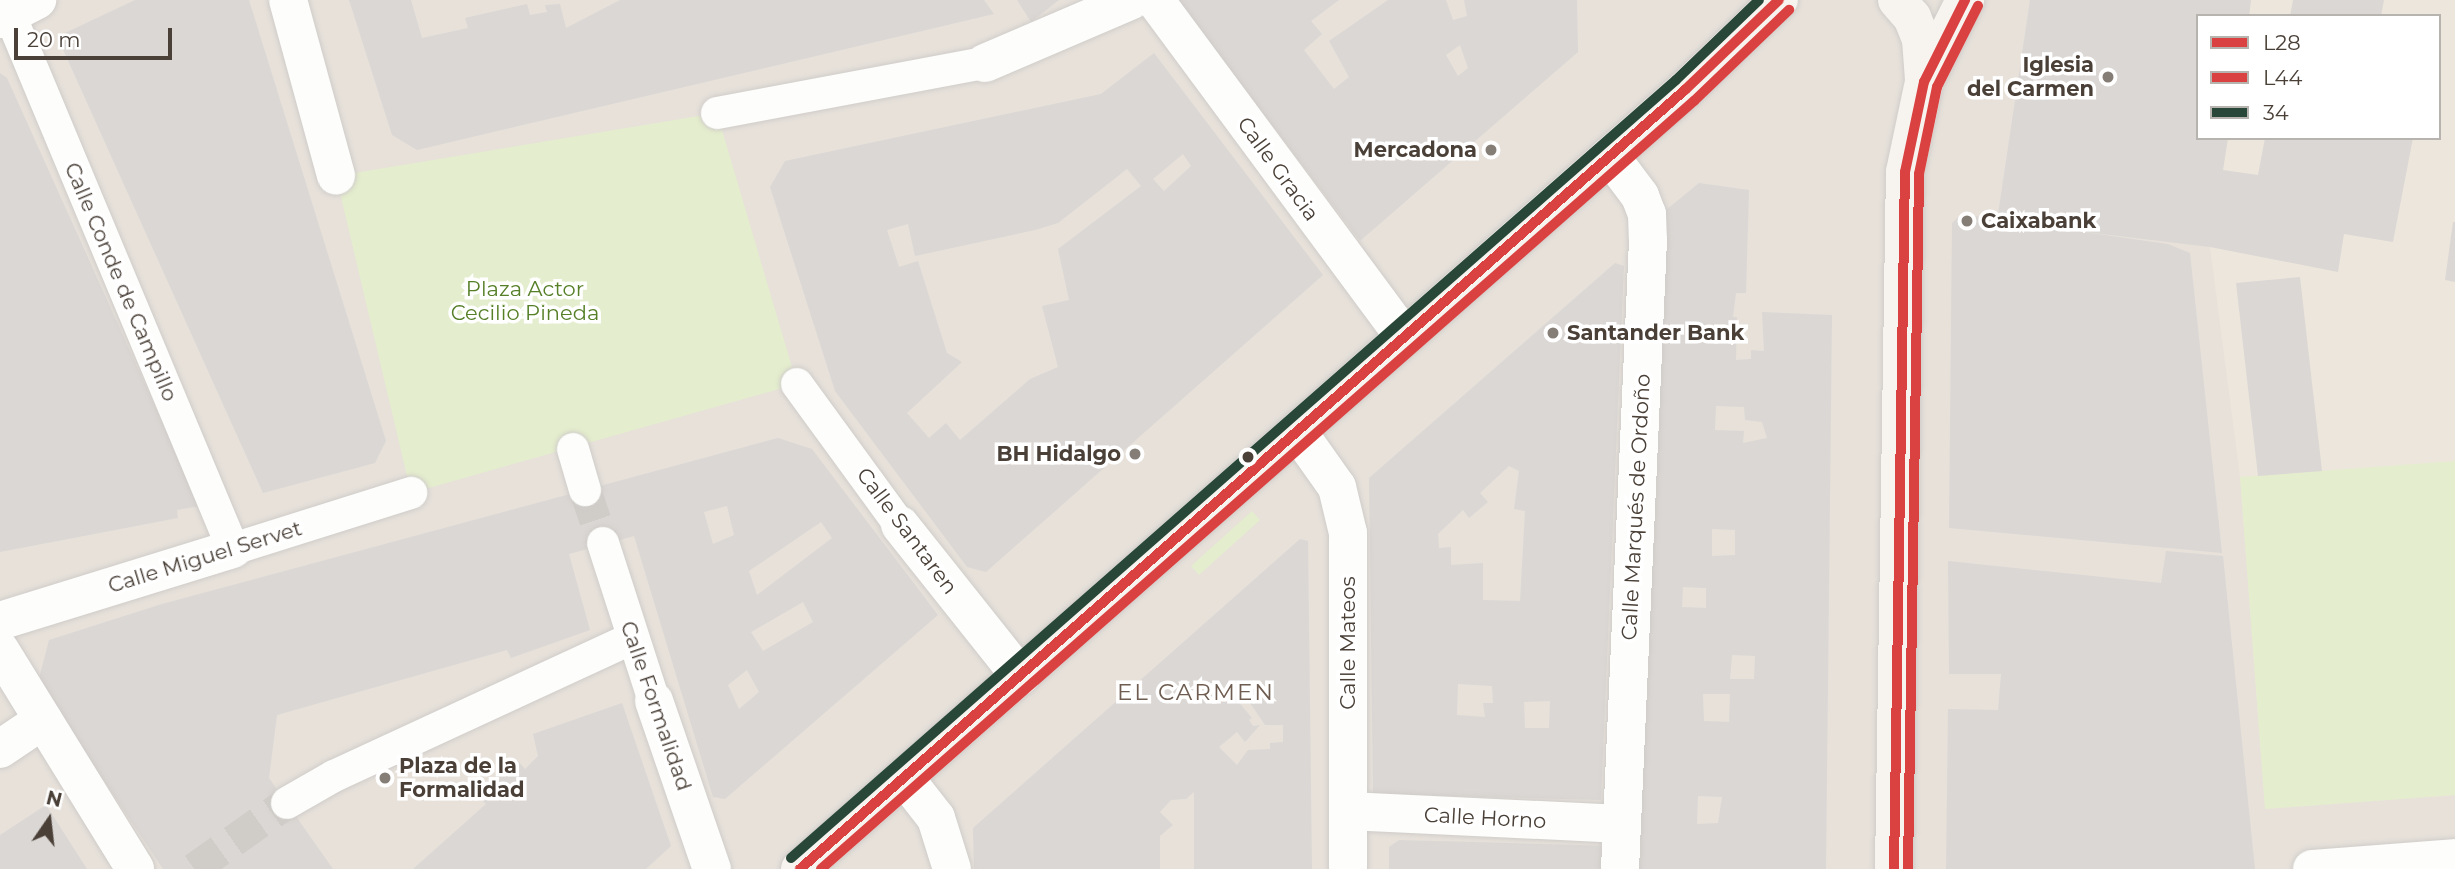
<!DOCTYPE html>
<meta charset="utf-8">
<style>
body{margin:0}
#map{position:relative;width:2455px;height:869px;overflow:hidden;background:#f2f0ed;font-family:Montserrat,sans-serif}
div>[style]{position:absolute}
.residential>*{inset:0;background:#e7e1da}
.education>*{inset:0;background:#ede6dc}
.green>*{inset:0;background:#e4edcd}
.building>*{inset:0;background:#dbd7d4}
.pedestrian-tunnel>*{height:32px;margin-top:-16px;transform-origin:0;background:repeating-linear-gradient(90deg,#d0cdc9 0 32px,transparent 0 48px)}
.roads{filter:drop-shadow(0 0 2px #cfccc9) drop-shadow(0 0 2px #cfccc9)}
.pedestrian>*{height:32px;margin:-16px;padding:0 16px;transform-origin:16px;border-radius:16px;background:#fdfdfc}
.minor>*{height:38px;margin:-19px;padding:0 19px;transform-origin:19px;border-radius:19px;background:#fdfdfc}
.secondary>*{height:38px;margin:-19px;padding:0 19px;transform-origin:19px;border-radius:19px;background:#f7f4f0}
.bus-1>*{height:10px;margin:-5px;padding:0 5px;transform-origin:5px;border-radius:5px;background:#da4241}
.bus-2>*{height:10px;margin:-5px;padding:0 5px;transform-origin:5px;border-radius:5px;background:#da4241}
.bus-3>*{height:10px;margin:-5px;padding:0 5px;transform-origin:5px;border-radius:5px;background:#284738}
.dots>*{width:19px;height:19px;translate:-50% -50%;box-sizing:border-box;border:4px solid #fff;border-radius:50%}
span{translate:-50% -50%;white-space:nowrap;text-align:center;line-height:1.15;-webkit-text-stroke:7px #fff;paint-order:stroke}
.poi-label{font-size:21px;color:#4a4038;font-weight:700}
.right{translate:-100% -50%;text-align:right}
.left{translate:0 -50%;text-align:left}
.street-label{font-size:21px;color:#4a4038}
.park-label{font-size:21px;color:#567f28}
.neighbourhood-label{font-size:23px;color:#6d5c4f;letter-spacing:2px}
.legend{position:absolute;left:2196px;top:14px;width:245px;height:126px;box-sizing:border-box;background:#fff;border:2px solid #b7b3af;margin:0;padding:9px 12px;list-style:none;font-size:21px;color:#4a4038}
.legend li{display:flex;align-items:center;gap:14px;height:35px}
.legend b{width:35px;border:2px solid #b7b3af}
.north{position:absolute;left:14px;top:785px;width:70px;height:70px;-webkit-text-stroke:5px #fff;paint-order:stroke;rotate:14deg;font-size:19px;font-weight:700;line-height:28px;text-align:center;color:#4a4038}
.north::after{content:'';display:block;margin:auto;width:24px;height:32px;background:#4a4038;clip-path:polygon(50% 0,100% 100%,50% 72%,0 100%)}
.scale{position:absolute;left:14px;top:28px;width:158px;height:32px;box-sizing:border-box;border:4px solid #4a4038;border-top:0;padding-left:9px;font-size:21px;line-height:24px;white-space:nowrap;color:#4a4038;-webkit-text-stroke:5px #fff;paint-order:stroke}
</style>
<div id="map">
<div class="residential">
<i style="clip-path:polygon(evenodd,0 0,2455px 0,2455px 869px,0 869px,0 0,2198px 16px,2439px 16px,2439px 138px,2198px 138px,2198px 16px)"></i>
</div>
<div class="education">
<i style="clip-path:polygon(2251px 0,2455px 0,2455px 795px,2265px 809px,2240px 477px,2210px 247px,2228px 138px,2439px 138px,2439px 16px,2249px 16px)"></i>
</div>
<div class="green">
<i style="clip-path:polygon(717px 113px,797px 384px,411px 493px,336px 176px)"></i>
<i style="clip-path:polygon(2455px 461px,2455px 795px,2265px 809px,2240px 477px)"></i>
<i style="clip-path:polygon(1252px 511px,1260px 520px,1199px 575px,1191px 566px)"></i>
</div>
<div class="building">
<i style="clip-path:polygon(135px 0,249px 0,386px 441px,375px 463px,263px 493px,61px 45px,65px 33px)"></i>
<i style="clip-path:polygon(349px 0,411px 0,422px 38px,468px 28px,465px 18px,527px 4px,530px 15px,547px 12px,545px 5px,560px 4px,566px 28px,620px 0,984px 0,994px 14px,417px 150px,392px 135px)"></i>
<i style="clip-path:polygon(1017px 0,1059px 0,1031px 22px)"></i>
<i style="clip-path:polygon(evenodd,1177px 0,1339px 0,1311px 21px,1322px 34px,1304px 50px,1334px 89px,1349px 77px,1329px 41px,1388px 0,1446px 0,1453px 20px,1467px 16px,1464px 0,1577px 0,1578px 52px,1360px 241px,1177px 0,1460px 45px,1468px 68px,1458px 76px,1446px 55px,1460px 45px)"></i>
<i style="clip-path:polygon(2030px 0,2251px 0,2249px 16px,2198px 16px,2198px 138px,2228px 138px,2223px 170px,2258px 175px,2265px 138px,2413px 138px,2393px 242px,2344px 234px,2338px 272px,2210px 247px,2076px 231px,2168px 244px,2190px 253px,2222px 553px,1949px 528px,1952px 223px,1963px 213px,1997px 221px)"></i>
<i style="clip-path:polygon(2293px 0,2384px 0,2381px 16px,2290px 16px)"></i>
<i style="clip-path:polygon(evenodd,1154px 53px,1323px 275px,986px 572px,967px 567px,835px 391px,770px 187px,785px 161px,1101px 94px,1154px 53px,1183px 154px,1191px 166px,1164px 191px,1153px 179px,1183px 154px,1154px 53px,1127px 169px,1141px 186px,1058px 249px,1069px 300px,1042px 306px,1058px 367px,1030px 379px,960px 440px,946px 423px,929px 438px,907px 413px,962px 362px,947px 353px,918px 261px,899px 267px,887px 230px,908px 224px,915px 256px,1035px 230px,1058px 223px,1127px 169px)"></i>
<i style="clip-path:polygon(0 73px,7px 78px,200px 506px,177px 510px,178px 518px,0 552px)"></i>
<i style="clip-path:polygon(evenodd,1699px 183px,1749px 190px,1746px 293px,1736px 293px,1733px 317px,1737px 317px,1736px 360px,1751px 359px,1751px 350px,1764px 351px,1762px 312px,1832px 315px,1826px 869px,1637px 869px,1666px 210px,1699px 183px,1716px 406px,1744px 407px,1745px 420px,1762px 422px,1767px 438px,1743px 443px,1744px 431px,1715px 430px,1716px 406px,1699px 183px,1712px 529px,1735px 530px,1735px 555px,1712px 556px,1712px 529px,1699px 183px,1683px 587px,1706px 588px,1706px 608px,1682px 607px,1683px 587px,1699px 183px,1732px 655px,1755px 656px,1754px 679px,1730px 679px,1732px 655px,1699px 183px,1703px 694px,1730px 694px,1729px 722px,1704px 721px,1703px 694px,1699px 183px,1698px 796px,1722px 797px,1718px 823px,1697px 824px,1698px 796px)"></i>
<i style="clip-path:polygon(2453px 222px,2455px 222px,2455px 282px,2445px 280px)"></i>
<i style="clip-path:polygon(evenodd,1615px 263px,1624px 266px,1601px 800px,1373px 794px,1369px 478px,1615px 263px,1509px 466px,1519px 471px,1514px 509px,1525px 511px,1520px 601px,1483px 600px,1483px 563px,1451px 565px,1451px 547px,1439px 548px,1438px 534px,1463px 510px,1469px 518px,1488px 502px,1480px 493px,1509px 466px,1615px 263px,1458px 684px,1492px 686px,1493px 703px,1483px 703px,1485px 717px,1457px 715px,1458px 684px,1615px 263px,1550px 701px,1549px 728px,1525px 728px,1524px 702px,1550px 701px)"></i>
<i style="clip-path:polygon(2300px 277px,2322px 471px,2258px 476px,2236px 283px)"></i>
<i style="clip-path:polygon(evenodd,778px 438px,812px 449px,938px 615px,725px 799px,713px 797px,634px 536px,569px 554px,590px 630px,511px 658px,507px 650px,277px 715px,269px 778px,333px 869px,163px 869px,38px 682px,49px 640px,162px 604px,778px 438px,727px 506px,734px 535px,713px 544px,704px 512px,727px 506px,778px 438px,821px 522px,832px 538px,757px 595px,749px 571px,821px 522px,778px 438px,803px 602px,813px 622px,763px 651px,751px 632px,803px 602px,778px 438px,747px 670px,759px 692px,739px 709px,728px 685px,747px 670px)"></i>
<i style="clip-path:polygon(evenodd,1300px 539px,1308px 541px,1312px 869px,1194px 869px,1194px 792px,1186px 799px,1171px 800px,1160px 812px,1173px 825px,1160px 836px,1160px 869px,974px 869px,973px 828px,1300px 539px,1239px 687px,1265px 725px,1283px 725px,1283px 742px,1270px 743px,1270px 749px,1248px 750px,1237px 765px,1219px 747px,1237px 732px,1245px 742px,1260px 725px,1253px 726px,1249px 720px,1252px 718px,1231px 693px,1239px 687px)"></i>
<i style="clip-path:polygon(2166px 551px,2223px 556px,2255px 869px,1946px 869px,1948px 709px,1998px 710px,2001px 674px,1949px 674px,1948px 561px,2161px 583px)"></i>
<i style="clip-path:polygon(622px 703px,671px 846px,646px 869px,413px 869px,486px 804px,476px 794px,517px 760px,525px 769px,538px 756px,533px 734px)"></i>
<i style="clip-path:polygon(46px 805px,87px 869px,0 869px,0 835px)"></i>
<i style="clip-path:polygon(1399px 840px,1612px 846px,1610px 869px,1389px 869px,1389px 847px)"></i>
</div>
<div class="pedestrian-tunnel">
<i style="left:585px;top:490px;width:56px;rotate:71.2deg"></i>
<i style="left:194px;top:869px;width:114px;rotate:-35.4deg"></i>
</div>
<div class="roads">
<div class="pedestrian">
<i style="left:10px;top:15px;width:579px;rotate:67.33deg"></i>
<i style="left:233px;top:549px;width:187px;rotate:-17.5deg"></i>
<i style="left:717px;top:113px;width:273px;rotate:-10.6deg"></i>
<i style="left:797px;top:384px;width:175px;rotate:53.9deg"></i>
<i style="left:573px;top:449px;width:43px;rotate:73.7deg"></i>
<i style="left:603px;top:543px;width:166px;rotate:72.1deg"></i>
<i style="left:287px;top:803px;width:54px;rotate:-29.9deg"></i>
<i style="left:334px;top:776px;width:329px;rotate:-24.8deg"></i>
</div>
<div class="minor">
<i style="left:288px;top:0;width:182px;rotate:74.7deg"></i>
<i style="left:1155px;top:0;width:419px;rotate:53.5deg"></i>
<i style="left:0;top:19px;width:42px;rotate:-27.2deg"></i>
<i style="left:985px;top:63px;width:160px;rotate:-23.2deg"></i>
<i style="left:1610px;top:156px;width:50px;rotate:53.1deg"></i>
<i style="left:1640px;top:196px;width:19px;rotate:69deg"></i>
<i style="left:1647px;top:214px;width:26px;rotate:88deg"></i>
<i style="left:1648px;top:240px;width:630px;rotate:92.55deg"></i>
<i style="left:1298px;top:432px;width:67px;rotate:54.7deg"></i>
<i style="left:1337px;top:487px;width:47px;rotate:76.6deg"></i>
<i style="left:1348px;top:533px;width:336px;rotate:90deg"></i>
<i style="left:900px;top:525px;width:193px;rotate:51.5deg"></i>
<i style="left:0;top:621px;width:244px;rotate:-17.2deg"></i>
<i style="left:0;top:650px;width:257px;rotate:58.3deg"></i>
<i style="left:654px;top:701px;width:178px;rotate:71deg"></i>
<i style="left:0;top:749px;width:52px;rotate:-34deg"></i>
<i style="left:904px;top:777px;width:52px;rotate:52deg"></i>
<i style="left:936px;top:818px;width:53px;rotate:72.6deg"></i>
<i style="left:1348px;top:811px;width:274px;rotate:2.7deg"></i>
<i style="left:2312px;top:869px;width:143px;rotate:-4.4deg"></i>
</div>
<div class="secondary">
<i style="left:1897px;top:0;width:23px;rotate:49deg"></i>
<i style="left:1912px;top:17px;width:24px;rotate:68deg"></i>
<i style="left:1921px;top:39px;width:41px;rotate:85.8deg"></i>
<i style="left:800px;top:869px;width:1179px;rotate:-41.36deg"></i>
<i style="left:1685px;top:90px;width:130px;rotate:-43.8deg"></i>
<i style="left:1894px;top:869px;width:697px;rotate:-89.1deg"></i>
<i style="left:1905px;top:172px;width:92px;rotate:-78.1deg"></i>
<i style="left:1924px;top:82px;width:92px;rotate:-63.4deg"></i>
</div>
</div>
<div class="bus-1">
<i style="left:800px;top:869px;width:1179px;rotate:-41.36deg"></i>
<i style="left:1685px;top:90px;width:130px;rotate:-43.8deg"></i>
<i style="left:1894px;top:869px;width:697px;rotate:-89.1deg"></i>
<i style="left:1905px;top:172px;width:92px;rotate:-78.1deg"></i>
<i style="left:1924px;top:82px;width:92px;rotate:-63.4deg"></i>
</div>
<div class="bus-2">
<i style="left:821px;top:869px;width:1163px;rotate:-41.34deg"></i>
<i style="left:1694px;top:101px;width:132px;rotate:-43.8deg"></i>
<i style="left:1908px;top:869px;width:695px;rotate:-89.09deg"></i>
<i style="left:1919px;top:174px;width:89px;rotate:-78.3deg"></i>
<i style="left:1937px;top:87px;width:91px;rotate:-63.2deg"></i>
</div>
<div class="bus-3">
<i style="left:791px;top:858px;width:1178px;rotate:-41.32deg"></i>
<i style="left:1676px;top:80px;width:115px;rotate:-43.9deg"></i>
</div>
<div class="dots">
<i style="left:2108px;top:77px;background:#857e77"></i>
<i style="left:1491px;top:150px;background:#857e77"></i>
<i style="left:1967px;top:221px;background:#857e77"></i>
<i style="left:1553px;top:333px;background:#857e77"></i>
<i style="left:1135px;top:454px;background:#857e77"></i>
<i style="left:1248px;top:457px;background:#4a4038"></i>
<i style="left:385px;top:778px;background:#857e77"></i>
</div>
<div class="poi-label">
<span class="right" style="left:2094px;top:77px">Iglesia<br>del Carmen</span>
<span class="right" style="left:1477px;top:150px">Mercadona</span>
<span class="left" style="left:1981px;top:221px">Caixabank</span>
<span class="left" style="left:1567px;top:333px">Santander Bank</span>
<span class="right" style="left:1121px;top:454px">BH Hidalgo</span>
<span class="left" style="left:399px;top:778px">Plaza de la<br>Formalidad</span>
</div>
<div class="street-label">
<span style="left:1278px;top:169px;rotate:54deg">Calle Gracia</span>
<span style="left:121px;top:282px;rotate:67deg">Calle Conde de Campillo</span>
<span style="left:1636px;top:507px;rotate:-87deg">Calle Marqués de Ordoño</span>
<span style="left:907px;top:531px;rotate:53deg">Calle Santaren</span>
<span style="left:205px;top:557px;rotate:-17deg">Calle Miguel Servet</span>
<span style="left:1348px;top:643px;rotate:-90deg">Calle Mateos</span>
<span style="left:656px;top:706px;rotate:71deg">Calle Formalidad</span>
<span style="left:1485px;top:818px;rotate:3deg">Calle Horno</span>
</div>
<div class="park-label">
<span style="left:525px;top:301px">Plaza Actor<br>Cecilio Pineda</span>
</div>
<div class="neighbourhood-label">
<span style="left:1196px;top:692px">EL CARMEN</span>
</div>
<ul class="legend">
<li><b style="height:9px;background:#da4241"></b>L28</li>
<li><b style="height:9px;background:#da4241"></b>L44</li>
<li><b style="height:9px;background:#284738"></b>34</li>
</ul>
<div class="north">N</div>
<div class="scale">20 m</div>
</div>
